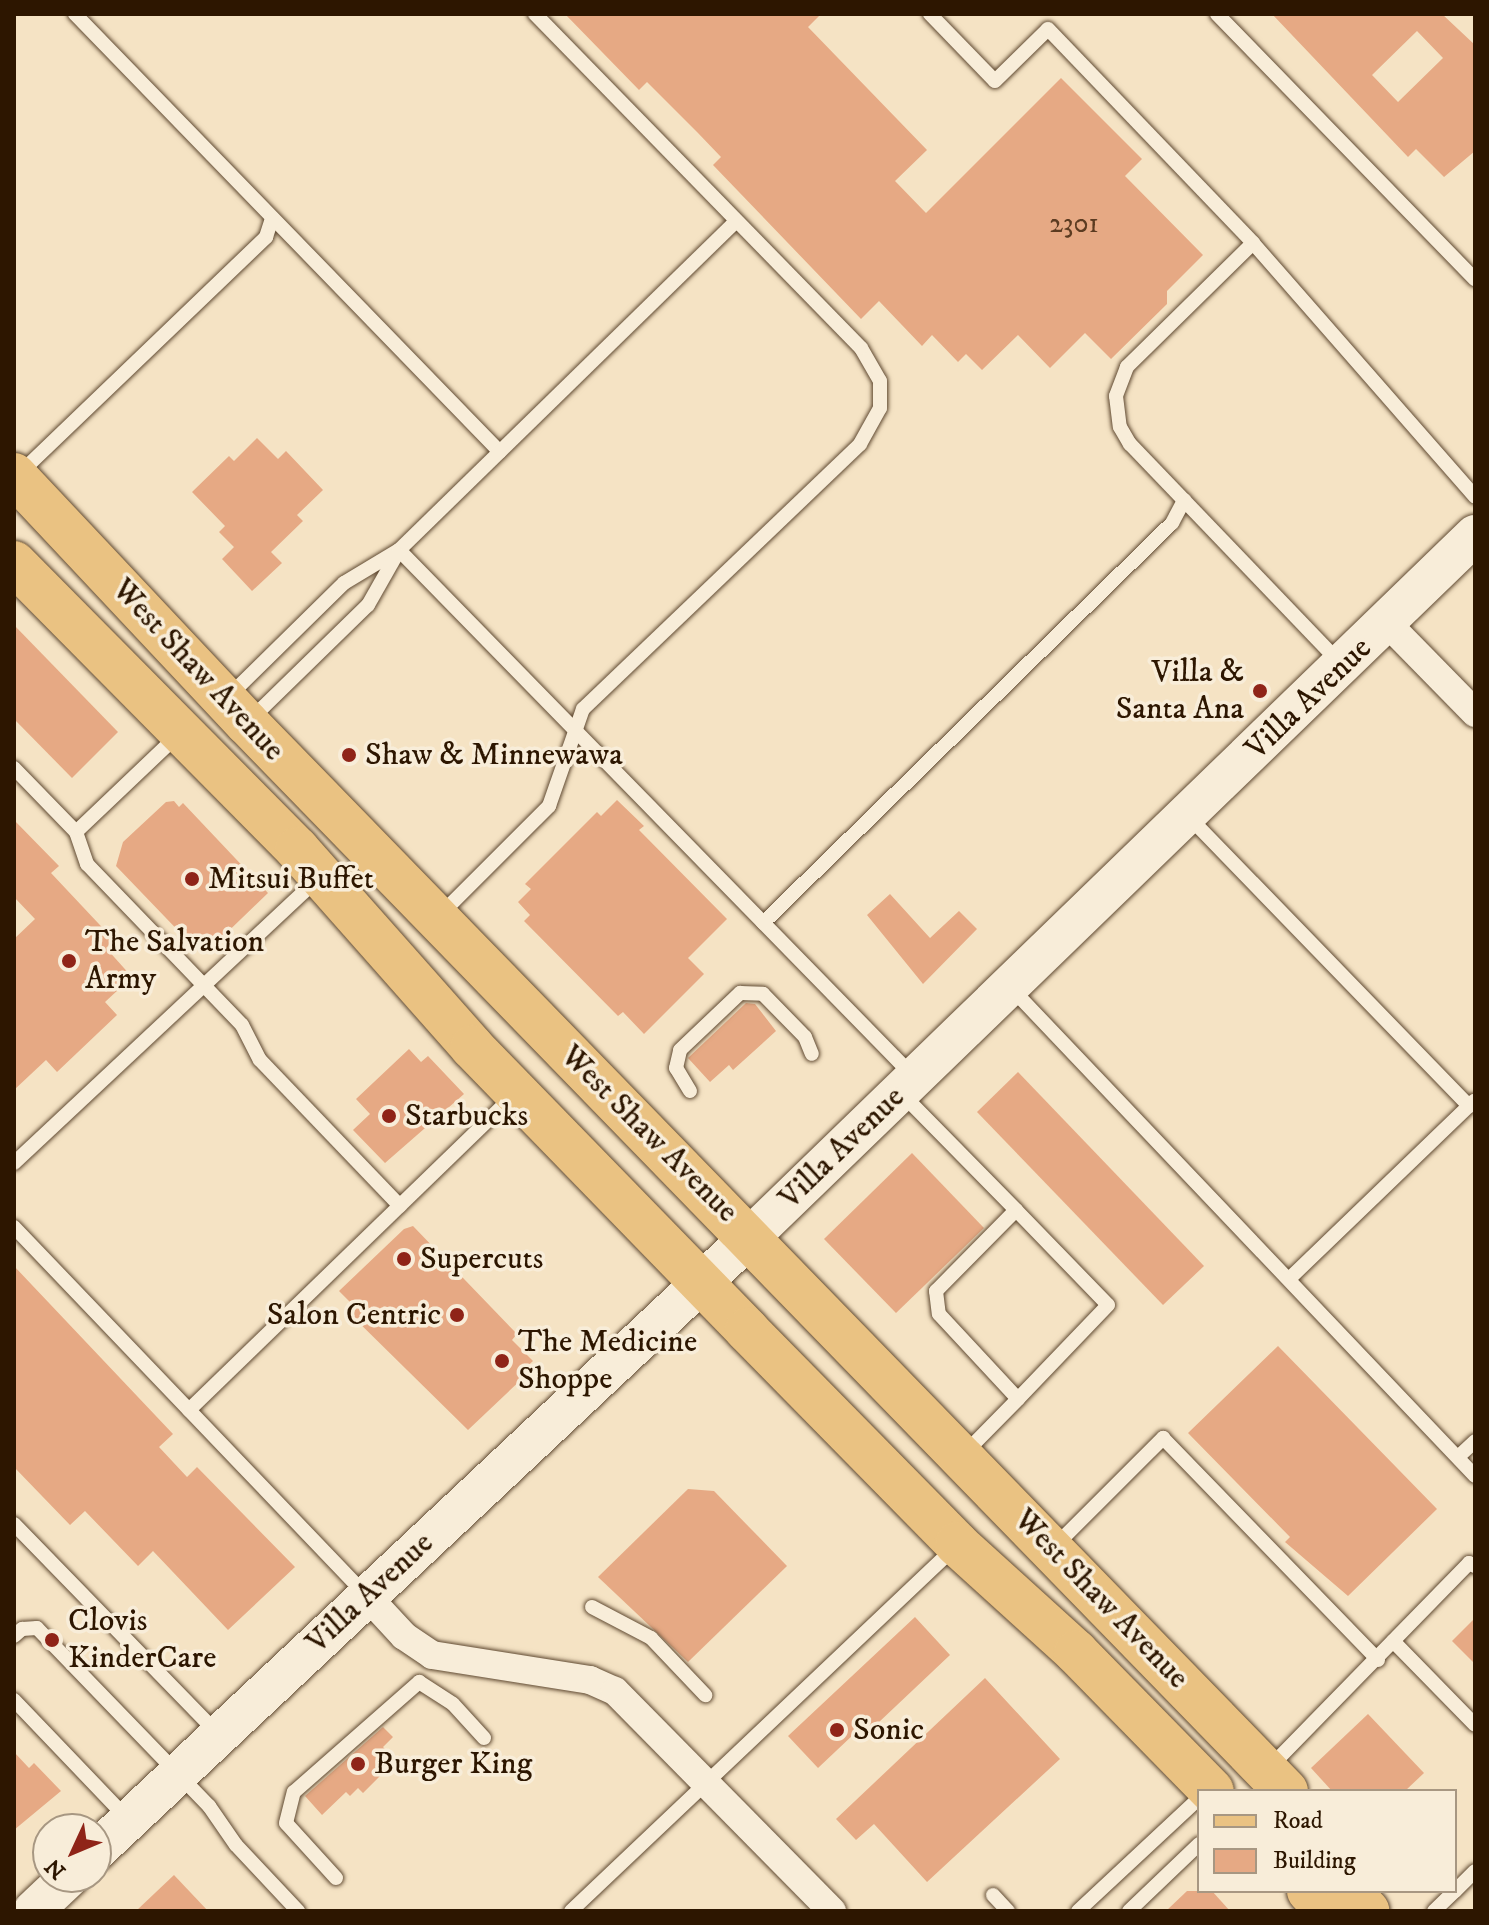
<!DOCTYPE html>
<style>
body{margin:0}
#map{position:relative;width:1489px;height:1925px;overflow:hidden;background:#f5e3c4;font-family:"IM FELL DW Pica",serif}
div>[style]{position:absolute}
.building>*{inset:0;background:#e6a984}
.roads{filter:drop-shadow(0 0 2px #5f4931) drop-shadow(0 0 2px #5f4931)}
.lane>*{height:14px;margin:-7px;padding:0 7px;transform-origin:7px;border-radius:7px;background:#f8edd9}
.street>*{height:28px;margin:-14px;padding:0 14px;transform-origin:14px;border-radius:14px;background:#f8edd9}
.secondary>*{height:40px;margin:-20px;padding:0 20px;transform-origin:20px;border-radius:20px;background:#f8edd9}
.primary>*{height:44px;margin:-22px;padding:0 22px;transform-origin:22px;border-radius:22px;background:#eac282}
.dots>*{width:22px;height:22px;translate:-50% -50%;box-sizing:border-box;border:4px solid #f8edd9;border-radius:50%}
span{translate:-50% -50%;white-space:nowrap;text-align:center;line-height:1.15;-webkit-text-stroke:7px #f8edd9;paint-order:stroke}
.number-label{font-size:28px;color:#5b3b21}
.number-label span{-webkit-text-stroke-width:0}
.street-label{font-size:32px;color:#2d1600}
.poi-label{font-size:32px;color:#2d1600}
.right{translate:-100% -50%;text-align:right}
.left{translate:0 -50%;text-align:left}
.frame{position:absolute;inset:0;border:16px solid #2d1600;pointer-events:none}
.legend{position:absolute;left:1197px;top:1789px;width:260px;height:104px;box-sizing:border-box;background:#f8edd9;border:2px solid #a79782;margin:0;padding:10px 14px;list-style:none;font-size:24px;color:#2d1600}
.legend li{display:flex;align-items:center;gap:16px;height:40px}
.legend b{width:40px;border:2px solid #a79782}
.north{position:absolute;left:32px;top:1813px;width:80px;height:80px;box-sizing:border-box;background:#f8edd9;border:2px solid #a79782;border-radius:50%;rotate:226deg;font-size:22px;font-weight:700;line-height:32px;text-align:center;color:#2d1600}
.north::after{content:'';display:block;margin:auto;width:28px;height:36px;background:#8f2418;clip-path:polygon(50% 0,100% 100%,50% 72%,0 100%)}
</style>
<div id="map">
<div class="building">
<i style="clip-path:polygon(565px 14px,821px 14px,808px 27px,927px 150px,895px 181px,926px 213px,1061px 78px,1142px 159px,1125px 176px,1203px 255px,1167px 291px,1167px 304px,1111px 359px,1085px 333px,1050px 368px,1018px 335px,982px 370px,966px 354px,958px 362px,932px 335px,922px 346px,879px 301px,861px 319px,713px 165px,721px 157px,698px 133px,647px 82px,639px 90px)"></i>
<i style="clip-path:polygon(evenodd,1272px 14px,1442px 14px,1475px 45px,1475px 151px,1444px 177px,1416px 149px,1408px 157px,1272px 14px,1417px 31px,1443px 58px,1398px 102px,1372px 75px,1417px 31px)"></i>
<i style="clip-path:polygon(257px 438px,278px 459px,286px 451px,323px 490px,297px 515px,303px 521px,271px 552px,282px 563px,252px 591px,222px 559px,234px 547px,219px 532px,225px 526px,192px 492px,229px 456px,234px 461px)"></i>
<i style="clip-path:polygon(14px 625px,118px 732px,72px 778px,14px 719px)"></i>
<i style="clip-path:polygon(617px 800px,644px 826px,639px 830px,727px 919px,688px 958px,704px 974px,644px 1034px,623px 1012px,618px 1016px,524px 921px,530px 915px,518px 902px,531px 889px,525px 884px,597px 812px,601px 816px)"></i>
<i style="clip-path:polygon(174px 801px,179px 807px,183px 803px,268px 893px,212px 947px,195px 938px,190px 943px,116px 866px,123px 842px,166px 802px)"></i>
<i style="clip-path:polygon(14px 820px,59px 866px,51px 873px,114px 940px,106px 948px,132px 977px,105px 1002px,117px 1015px,57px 1072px,46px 1060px,14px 1090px,14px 939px,35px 919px,14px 897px)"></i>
<i style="clip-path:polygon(890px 894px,930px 938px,959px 911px,977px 929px,923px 984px,867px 915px)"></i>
<i style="clip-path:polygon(746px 1003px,755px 1004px,776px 1031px,733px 1070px,729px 1065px,710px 1082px,688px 1058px)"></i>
<i style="clip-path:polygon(409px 1049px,421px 1062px,428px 1056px,464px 1094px,385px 1163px,353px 1130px,370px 1114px,356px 1099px)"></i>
<i style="clip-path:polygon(1018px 1072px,1204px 1266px,1163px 1305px,977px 1112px)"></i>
<i style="clip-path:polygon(912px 1153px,984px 1228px,896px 1313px,824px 1239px)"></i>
<i style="clip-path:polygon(413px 1226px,517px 1334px,512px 1340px,533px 1361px,522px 1371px,526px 1375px,468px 1430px,346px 1310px,352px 1304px,339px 1291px,404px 1229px)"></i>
<i style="clip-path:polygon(14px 1266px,173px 1434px,159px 1447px,187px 1477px,197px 1467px,295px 1567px,228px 1630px,153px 1551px,138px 1566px,85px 1511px,70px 1525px,14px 1467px)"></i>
<i style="clip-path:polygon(1278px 1346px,1437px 1509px,1348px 1596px,1285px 1542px,1290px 1537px,1188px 1433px)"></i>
<i style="clip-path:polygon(688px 1489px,714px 1491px,787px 1566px,688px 1662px,598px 1577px)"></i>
<i style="clip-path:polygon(915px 1617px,950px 1655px,860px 1740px,854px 1734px,818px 1768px,788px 1736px)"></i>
<i style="clip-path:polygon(1475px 1618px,1475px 1664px,1452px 1641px)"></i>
<i style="clip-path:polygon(985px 1678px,1060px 1759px,927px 1882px,874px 1824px,856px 1840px,836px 1819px)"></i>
<i style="clip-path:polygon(1368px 1714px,1424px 1773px,1405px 1791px,1332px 1791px,1311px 1768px)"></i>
<i style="clip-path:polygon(383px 1727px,393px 1737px,383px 1747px,392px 1757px,376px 1772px,380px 1776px,363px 1793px,358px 1788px,350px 1796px,346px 1792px,322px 1815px,305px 1796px)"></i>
<i style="clip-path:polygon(14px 1752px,29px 1768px,34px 1763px,61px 1791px,14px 1830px)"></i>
<i style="clip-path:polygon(174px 1875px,208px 1911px,136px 1911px)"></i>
<i style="clip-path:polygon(1187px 1891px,1212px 1891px,1230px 1911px,1166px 1911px)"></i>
</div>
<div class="roads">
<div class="lane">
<i style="left:75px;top:14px;width:610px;rotate:45.86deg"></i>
<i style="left:930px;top:14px;width:93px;rotate:45.9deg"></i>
<i style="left:995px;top:81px;width:74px;rotate:-44.5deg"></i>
<i style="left:1048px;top:29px;width:296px;rotate:46.2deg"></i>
<i style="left:1253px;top:243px;width:337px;rotate:48.8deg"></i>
<i style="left:1217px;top:14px;width:370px;rotate:45.8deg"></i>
<i style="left:1253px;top:243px;width:177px;rotate:135.5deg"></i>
<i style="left:1127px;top:367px;width:31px;rotate:111deg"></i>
<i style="left:1116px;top:396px;width:31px;rotate:83deg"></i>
<i style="left:1120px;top:427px;width:20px;rotate:60deg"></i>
<i style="left:1130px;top:444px;width:305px;rotate:46.2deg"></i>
<i style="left:18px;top:475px;width:344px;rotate:-43.8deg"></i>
<i style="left:266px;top:237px;width:20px;rotate:-72deg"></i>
<i style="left:399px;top:550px;width:734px;rotate:45.66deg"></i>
<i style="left:227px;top:698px;width:164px;rotate:-44.5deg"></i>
<i style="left:344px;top:583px;width:64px;rotate:-31deg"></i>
<i style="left:399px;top:550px;width:471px;rotate:-44.3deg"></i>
<i style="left:250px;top:720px;width:165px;rotate:-44.3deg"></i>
<i style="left:368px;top:605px;width:59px;rotate:-60.4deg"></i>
<i style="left:14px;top:768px;width:89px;rotate:45.9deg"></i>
<i style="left:76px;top:832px;width:34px;rotate:71deg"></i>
<i style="left:87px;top:864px;width:223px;rotate:46.1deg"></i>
<i style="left:242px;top:1025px;width:39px;rotate:63deg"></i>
<i style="left:260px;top:1060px;width:202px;rotate:46.2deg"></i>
<i style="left:1188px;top:816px;width:404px;rotate:45.9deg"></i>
<i style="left:76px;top:832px;width:142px;rotate:-43.6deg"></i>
<i style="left:439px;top:916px;width:156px;rotate:-45deg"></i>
<i style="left:549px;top:806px;width:103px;rotate:-70.7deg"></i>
<i style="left:583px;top:709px;width:383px;rotate:-43.7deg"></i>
<i style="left:860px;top:444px;width:41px;rotate:-60.9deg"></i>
<i style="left:880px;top:408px;width:27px;rotate:-90deg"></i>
<i style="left:880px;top:381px;width:38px;rotate:-120deg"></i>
<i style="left:861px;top:348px;width:467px;rotate:-134.3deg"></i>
<i style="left:763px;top:923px;width:572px;rotate:-44.36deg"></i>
<i style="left:1172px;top:523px;width:26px;rotate:-62deg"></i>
<i style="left:1012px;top:989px;width:672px;rotate:46.45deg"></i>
<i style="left:690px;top:1091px;width:27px;rotate:-121deg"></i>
<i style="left:676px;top:1068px;width:18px;rotate:-77deg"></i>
<i style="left:680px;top:1050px;width:83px;rotate:-43.5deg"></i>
<i style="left:740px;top:993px;width:23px;rotate:2deg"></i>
<i style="left:763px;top:994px;width:60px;rotate:45.7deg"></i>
<i style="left:805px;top:1037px;width:18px;rotate:68deg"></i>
<i style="left:902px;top:1094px;width:163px;rotate:45.5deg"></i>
<i style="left:1016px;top:1210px;width:114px;rotate:134.6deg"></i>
<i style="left:936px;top:1291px;width:23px;rotate:83deg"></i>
<i style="left:939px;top:1314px;width:116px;rotate:47.1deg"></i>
<i style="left:1018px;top:1399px;width:76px;rotate:134.5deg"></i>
<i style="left:14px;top:1163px;width:417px;rotate:-43.1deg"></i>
<i style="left:1016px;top:1210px;width:132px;rotate:45.9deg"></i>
<i style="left:1108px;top:1305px;width:130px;rotate:133.8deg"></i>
<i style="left:14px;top:1227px;width:508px;rotate:46.28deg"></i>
<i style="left:1289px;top:1279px;width:257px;rotate:-43.9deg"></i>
<i style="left:189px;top:1410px;width:451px;rotate:-44.1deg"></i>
<i style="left:1458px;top:1457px;width:23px;rotate:-43deg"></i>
<i style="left:14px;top:1524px;width:294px;rotate:45.8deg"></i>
<i style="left:1053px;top:1548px;width:156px;rotate:-45deg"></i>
<i style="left:1163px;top:1438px;width:309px;rotate:45.9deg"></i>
<i style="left:592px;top:1607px;width:67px;rotate:27.7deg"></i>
<i style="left:651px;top:1638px;width:79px;rotate:46.5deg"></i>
<i style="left:14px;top:1636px;width:11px;rotate:-41deg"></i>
<i style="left:22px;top:1629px;width:15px;rotate:-4deg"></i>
<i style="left:37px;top:1628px;width:248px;rotate:46deg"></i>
<i style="left:209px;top:1806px;width:47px;rotate:55.3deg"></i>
<i style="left:236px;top:1845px;width:91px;rotate:46.8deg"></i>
<i style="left:1393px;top:1641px;width:117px;rotate:45.7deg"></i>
<i style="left:14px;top:1700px;width:162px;rotate:46.3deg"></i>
<i style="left:1270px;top:1767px;width:285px;rotate:-45.7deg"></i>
<i style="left:1469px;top:1563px;width:7px;rotate:27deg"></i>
<i style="left:336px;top:1878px;width:74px;rotate:-132.3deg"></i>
<i style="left:286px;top:1823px;width:32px;rotate:-76deg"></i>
<i style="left:294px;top:1792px;width:167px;rotate:-41.3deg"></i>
<i style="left:419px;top:1682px;width:40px;rotate:32.9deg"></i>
<i style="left:453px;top:1704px;width:46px;rotate:47.6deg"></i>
<i style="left:1455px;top:1891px;width:28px;rotate:-45deg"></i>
<i style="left:993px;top:1895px;width:22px;rotate:47deg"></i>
<i style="left:571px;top:1911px;width:528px;rotate:-43.46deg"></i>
<i style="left:1078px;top:1911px;width:166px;rotate:-43deg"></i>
<i style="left:1129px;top:1911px;width:97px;rotate:-43.7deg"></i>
<i style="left:1434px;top:1911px;width:29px;rotate:-44deg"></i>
</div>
<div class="street">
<i style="left:1387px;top:623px;width:126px;rotate:45.6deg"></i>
<i style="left:367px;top:1596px;width:54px;rotate:47.2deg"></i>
<i style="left:404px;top:1636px;width:34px;rotate:34deg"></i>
<i style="left:432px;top:1655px;width:160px;rotate:9deg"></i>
<i style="left:590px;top:1680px;width:27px;rotate:24deg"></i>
<i style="left:615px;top:1691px;width:309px;rotate:45.4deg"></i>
</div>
<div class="secondary">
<i style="left:96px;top:1851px;width:897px;rotate:-43.19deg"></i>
<i style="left:750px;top:1237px;width:1009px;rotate:-44.08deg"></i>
<i style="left:33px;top:1911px;width:50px;rotate:-43.4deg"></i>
</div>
<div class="primary">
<i style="left:14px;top:475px;width:340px;rotate:46.8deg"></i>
<i style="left:247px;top:723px;width:1490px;rotate:45.79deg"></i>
<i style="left:14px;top:563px;width:402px;rotate:45.3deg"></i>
<i style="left:297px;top:849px;width:264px;rotate:48.5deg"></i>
<i style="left:472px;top:1047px;width:395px;rotate:45.8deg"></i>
<i style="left:747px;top:1330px;width:300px;rotate:45.5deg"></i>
<i style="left:957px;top:1544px;width:161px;rotate:42.2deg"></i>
<i style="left:1076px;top:1652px;width:194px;rotate:45.6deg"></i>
<i style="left:1309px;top:1891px;width:28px;rotate:46deg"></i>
<i style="left:1348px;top:1891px;width:28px;rotate:46deg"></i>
</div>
</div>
<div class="dots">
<i style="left:1260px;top:691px;background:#8f2418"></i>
<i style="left:349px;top:755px;background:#8f2418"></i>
<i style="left:192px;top:879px;background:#8f2418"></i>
<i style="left:69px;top:961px;background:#8f2418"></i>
<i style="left:389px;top:1116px;background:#8f2418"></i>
<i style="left:404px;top:1259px;background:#8f2418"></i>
<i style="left:457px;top:1315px;background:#8f2418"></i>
<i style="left:502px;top:1361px;background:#8f2418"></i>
<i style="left:52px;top:1640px;background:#8f2418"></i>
<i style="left:837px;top:1730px;background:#8f2418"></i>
<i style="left:358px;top:1764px;background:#8f2418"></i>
</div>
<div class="number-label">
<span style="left:1074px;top:224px">2301</span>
</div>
<div class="street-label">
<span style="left:198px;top:670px;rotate:47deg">West Shaw Avenue</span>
<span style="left:1309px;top:699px;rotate:-44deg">Villa Avenue</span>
<span style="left:649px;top:1134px;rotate:45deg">West Shaw Avenue</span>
<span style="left:842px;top:1148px;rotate:-44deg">Villa Avenue</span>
<span style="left:370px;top:1593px;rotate:-43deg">Villa Avenue</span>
<span style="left:1101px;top:1599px;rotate:46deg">West Shaw Avenue</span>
</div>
<div class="poi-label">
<span class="right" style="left:1244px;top:691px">Villa &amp;<br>Santa Ana</span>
<span class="left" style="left:365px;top:755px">Shaw &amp; Minnewawa</span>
<span class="left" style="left:208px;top:879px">Mitsui Buffet</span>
<span class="left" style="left:85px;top:961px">The Salvation<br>Army</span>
<span class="left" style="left:405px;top:1116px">Starbucks</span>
<span class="left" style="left:420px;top:1259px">Supercuts</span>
<span class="right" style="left:441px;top:1315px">Salon Centric</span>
<span class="left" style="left:518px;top:1361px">The Medicine<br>Shoppe</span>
<span class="left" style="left:68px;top:1640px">Clovis<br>KinderCare</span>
<span class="left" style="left:853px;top:1730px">Sonic</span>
<span class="left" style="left:374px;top:1764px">Burger King</span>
</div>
<div class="frame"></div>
<ul class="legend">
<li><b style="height:10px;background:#eac282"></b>Road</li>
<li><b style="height:22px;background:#e6a984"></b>Building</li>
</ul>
<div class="north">N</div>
</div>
